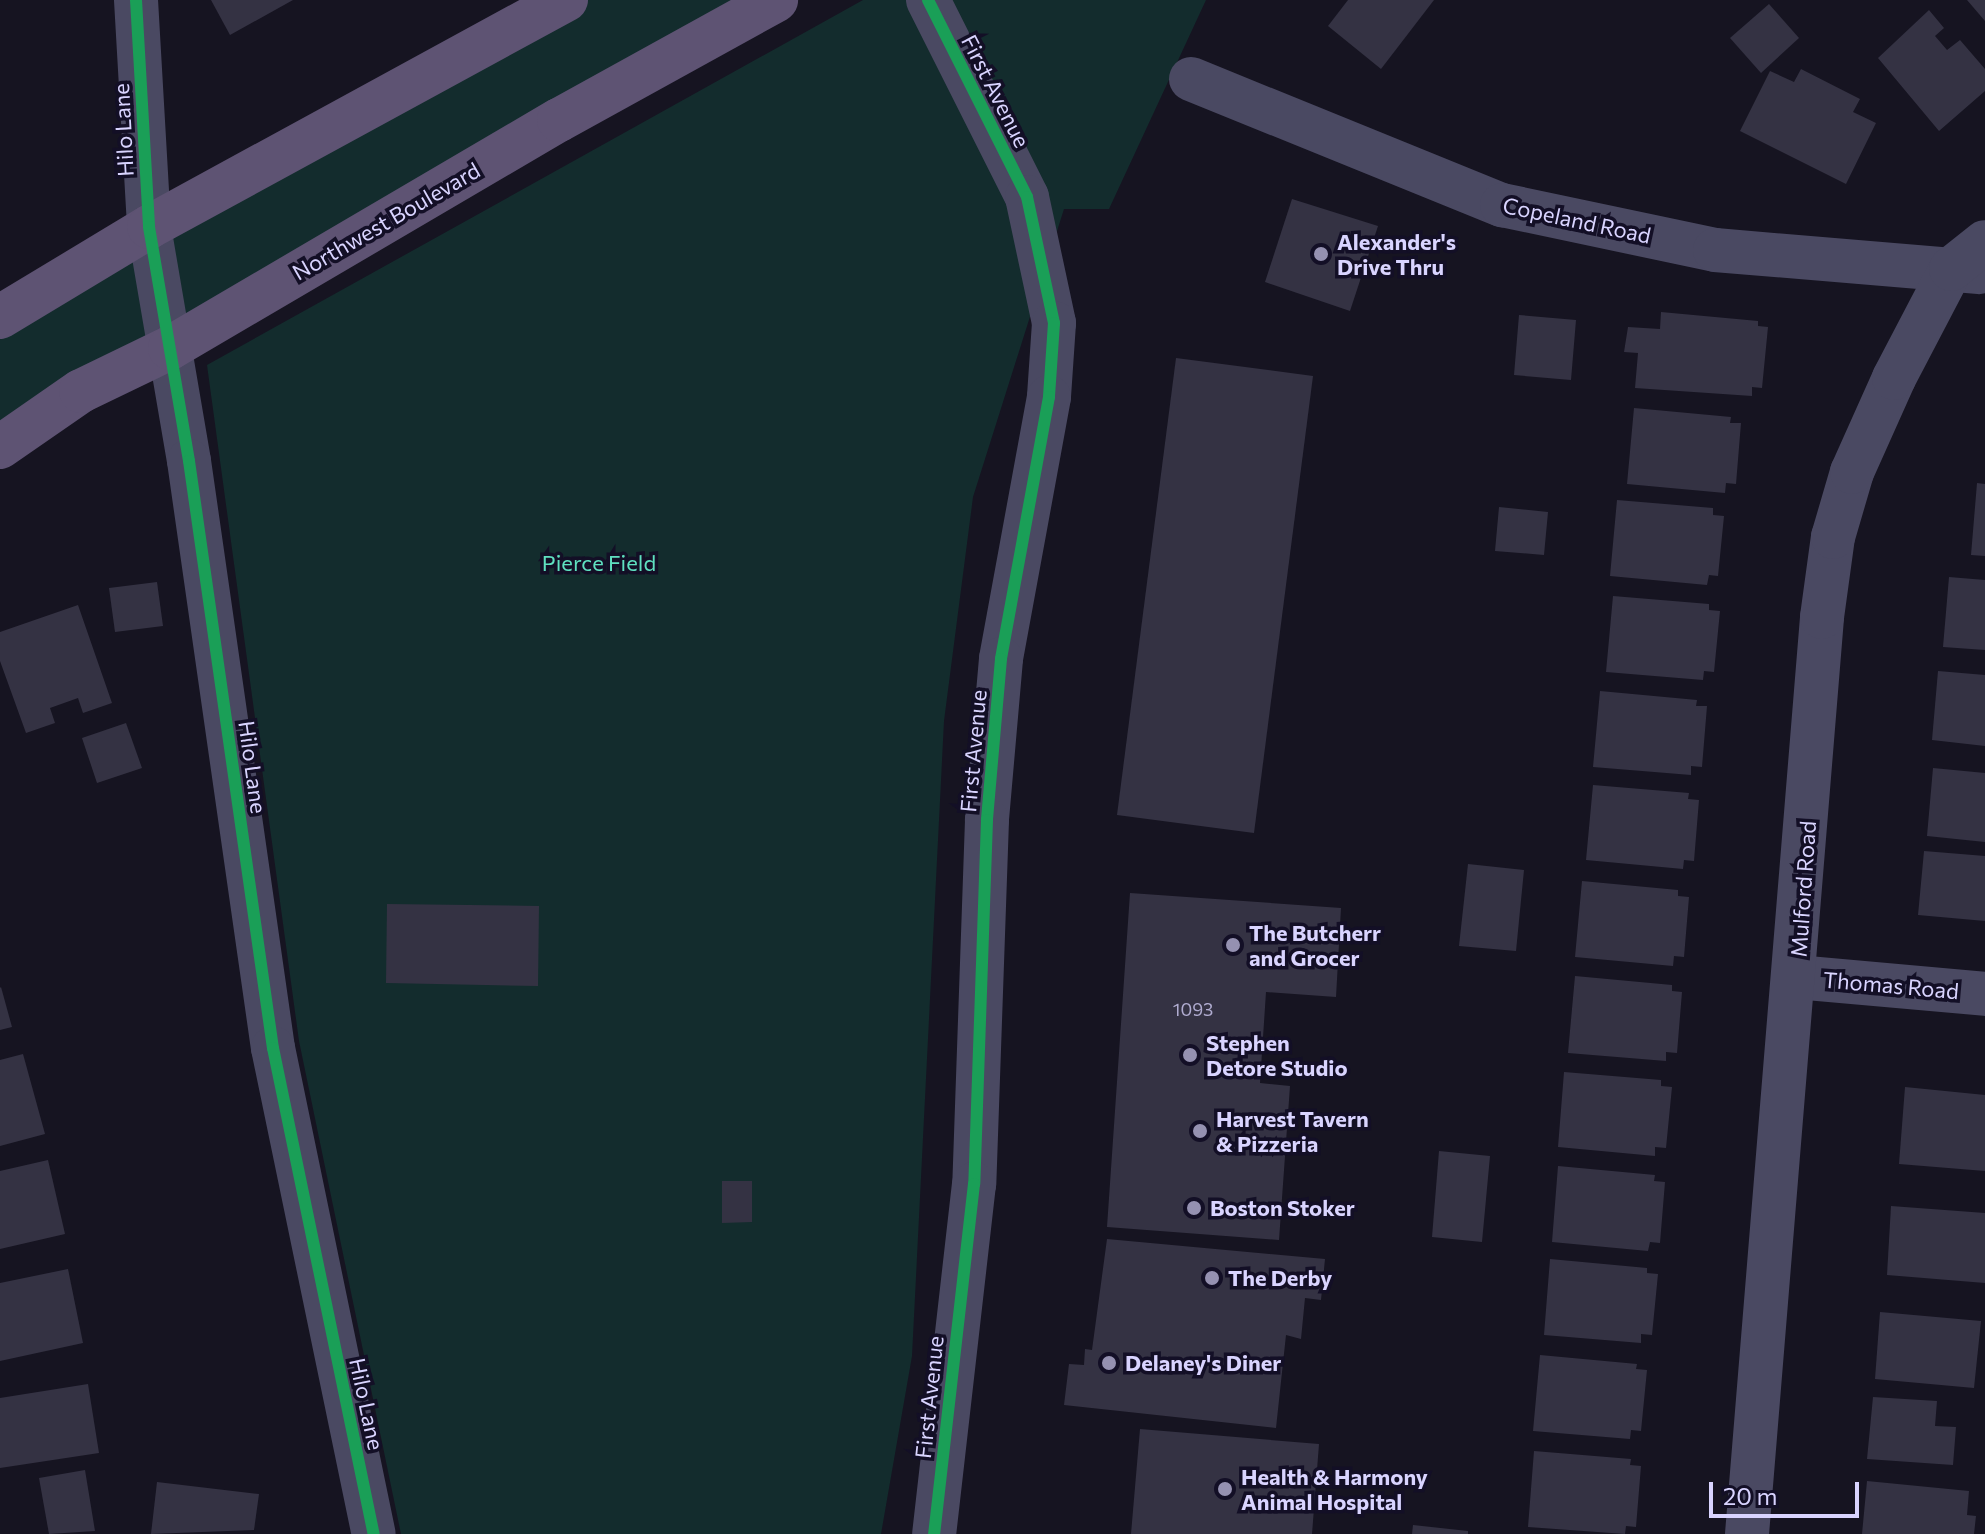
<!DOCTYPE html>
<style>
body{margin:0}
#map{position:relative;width:1985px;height:1534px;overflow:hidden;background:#161421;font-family:Commissioner,sans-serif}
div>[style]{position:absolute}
.green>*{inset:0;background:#132c2d}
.building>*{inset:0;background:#343243}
.minor>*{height:44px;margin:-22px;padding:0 22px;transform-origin:22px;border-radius:22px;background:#4a4962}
.major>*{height:44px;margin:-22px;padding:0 22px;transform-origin:22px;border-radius:22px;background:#5e5373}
.cycleway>*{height:12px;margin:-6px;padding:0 6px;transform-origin:6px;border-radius:6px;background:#1a9f57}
.dots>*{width:22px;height:22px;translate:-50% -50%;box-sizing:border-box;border:4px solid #130f26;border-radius:50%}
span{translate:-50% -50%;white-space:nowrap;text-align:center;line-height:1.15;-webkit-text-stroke:7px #130f26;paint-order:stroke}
.number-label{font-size:18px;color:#b0acd0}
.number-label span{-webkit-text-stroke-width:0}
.street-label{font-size:22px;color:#d9d4ff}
.poi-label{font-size:22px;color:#d9d4ff;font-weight:700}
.left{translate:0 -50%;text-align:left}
.park-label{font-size:22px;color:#5fe0c0}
.scale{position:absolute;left:1709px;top:1482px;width:150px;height:36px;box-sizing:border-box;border:4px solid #d9d4ff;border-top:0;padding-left:10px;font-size:24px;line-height:28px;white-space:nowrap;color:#d9d4ff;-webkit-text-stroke:6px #130f26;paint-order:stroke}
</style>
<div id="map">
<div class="green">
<i style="clip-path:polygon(566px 0,776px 0,0 447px,0 317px)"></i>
<i style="clip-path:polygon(863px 0,1206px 0,1109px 209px,1064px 209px,973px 497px,944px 721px,912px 1356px,881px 1534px,401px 1534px,299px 1041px,207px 365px)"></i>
</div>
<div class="building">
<i style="clip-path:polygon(211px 0,293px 0,230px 35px)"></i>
<i style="clip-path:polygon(1348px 0,1434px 0,1381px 69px,1328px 26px)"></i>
<i style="clip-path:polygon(1967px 0,1985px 0,1985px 21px)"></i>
<i style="clip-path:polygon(1769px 4px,1799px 38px,1761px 73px,1730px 38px)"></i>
<i style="clip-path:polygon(1929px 10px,1944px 28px,1935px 36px,1947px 50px,1960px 40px,1985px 69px,1985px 91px,1939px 131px,1878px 58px)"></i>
<i style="clip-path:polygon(1801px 69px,1860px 99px,1853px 112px,1876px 123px,1846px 184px,1740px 131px,1770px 71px,1794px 82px)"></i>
<i style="clip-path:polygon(1292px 199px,1378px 226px,1350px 311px,1265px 282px)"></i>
<i style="clip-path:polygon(1661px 312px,1758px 321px,1758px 326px,1768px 327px,1762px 388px,1752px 387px,1752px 396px,1635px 388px,1638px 353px,1624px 352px,1628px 327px,1660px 329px)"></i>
<i style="clip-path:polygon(1519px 315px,1576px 320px,1571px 380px,1514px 375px)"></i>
<i style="clip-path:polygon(1176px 358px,1313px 376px,1254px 833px,1117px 815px)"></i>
<i style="clip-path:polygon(1634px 408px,1731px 417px,1730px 423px,1741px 423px,1736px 484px,1726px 483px,1725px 493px,1627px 484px)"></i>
<i style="clip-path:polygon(1977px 483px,1985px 484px,1985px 556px,1971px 555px)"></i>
<i style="clip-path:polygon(1617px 500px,1713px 508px,1713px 515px,1724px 516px,1718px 576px,1709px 575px,1707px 585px,1610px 576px)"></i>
<i style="clip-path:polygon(1499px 507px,1548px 512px,1544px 555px,1495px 551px)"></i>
<i style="clip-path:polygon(1949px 577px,1985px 580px,1985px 650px,1943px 647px)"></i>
<i style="clip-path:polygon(157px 582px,163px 626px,115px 632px,109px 588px)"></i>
<i style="clip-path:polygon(1613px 596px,1709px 604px,1709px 610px,1720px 611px,1714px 672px,1704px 671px,1703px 680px,1606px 672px)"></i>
<i style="clip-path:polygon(78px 605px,112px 703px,83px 713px,78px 698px,50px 708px,55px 723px,26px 733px,0 661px,0 632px)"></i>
<i style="clip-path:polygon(1938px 671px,1985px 675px,1985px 746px,1932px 740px)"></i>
<i style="clip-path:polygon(1600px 691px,1697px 700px,1696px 706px,1707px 706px,1702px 767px,1691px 766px,1691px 775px,1593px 767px)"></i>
<i style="clip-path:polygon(126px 723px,142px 768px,97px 783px,82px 738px)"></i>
<i style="clip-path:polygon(1933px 768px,1985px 773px,1985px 842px,1927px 836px)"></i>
<i style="clip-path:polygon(1593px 785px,1689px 793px,1688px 799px,1699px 800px,1694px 861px,1684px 860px,1683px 869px,1586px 860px)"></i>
<i style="clip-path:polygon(1924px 851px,1985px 856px,1985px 921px,1918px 915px)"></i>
<i style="clip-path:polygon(1468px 864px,1524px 870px,1516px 951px,1459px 946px)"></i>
<i style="clip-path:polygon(1582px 881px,1678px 890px,1678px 896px,1689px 897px,1684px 957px,1674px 956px,1673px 966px,1575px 957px)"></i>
<i style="clip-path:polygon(1130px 893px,1341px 908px,1336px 997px,1266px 992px,1260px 1083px,1290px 1086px,1279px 1240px,1107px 1227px)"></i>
<i style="clip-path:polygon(387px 904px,539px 906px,538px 986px,386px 983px)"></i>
<i style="clip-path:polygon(1575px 976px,1672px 985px,1672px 991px,1682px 992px,1677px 1053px,1666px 1052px,1666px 1061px,1568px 1053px)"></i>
<i style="clip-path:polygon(1px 987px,12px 1027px,0 1030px,0 988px)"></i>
<i style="clip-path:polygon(23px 1054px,45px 1134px,0 1146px,0 1060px)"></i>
<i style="clip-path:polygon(1564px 1072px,1661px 1080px,1661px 1086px,1672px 1087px,1666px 1148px,1655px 1147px,1655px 1156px,1558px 1147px)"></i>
<i style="clip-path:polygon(1905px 1087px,1985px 1095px,1985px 1171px,1899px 1164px)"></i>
<i style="clip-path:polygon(1439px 1151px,1490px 1156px,1482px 1242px,1432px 1237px)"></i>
<i style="clip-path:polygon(48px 1160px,65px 1234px,0 1249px,0 1171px)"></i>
<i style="clip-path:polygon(1558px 1166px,1655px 1175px,1654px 1181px,1665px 1182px,1660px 1243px,1650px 1242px,1648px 1251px,1552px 1242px)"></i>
<i style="clip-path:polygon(722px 1181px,752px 1181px,752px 1222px,722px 1223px)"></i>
<i style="clip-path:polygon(1891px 1206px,1985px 1213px,1985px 1283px,1887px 1275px)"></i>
<i style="clip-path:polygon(1107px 1239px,1325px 1259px,1321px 1300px,1305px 1298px,1301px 1339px,1286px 1335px,1276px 1428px,1064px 1405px,1069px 1364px,1084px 1365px,1085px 1349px,1092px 1350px)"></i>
<i style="clip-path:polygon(1550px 1259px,1647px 1268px,1647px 1273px,1658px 1274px,1652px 1335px,1641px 1334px,1641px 1343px,1544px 1335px)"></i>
<i style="clip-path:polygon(68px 1269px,83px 1343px,0 1361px,0 1283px)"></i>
<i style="clip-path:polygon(1880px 1312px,1981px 1321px,1974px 1388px,1875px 1379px)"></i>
<i style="clip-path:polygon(1540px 1355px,1637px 1364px,1636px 1369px,1647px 1370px,1641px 1431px,1631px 1430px,1630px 1439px,1533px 1431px)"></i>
<i style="clip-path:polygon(88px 1384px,99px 1453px,0 1468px,0 1398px)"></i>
<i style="clip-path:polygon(1873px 1397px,1937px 1401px,1935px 1426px,1956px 1427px,1953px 1465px,1867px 1459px)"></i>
<i style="clip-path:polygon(1140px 1429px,1319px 1444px,1312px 1534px,1131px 1534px)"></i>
<i style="clip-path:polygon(1534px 1451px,1631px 1459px,1630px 1465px,1641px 1466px,1636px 1527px,1626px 1526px,1625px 1534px,1528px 1527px)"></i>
<i style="clip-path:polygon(85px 1470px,95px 1531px,49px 1534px,39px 1478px)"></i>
<i style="clip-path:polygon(1867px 1481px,1969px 1491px,1967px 1515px,1976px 1516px,1974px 1534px,1862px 1534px)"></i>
<i style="clip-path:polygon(157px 1482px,259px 1494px,254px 1530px,151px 1534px)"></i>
<i style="clip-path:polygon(1413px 1525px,1468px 1531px,1468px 1534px,1412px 1534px)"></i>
</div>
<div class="minor">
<i style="left:136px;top:0;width:227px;rotate:86.7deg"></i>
<i style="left:149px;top:227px;width:237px;rotate:80.3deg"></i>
<i style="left:189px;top:461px;width:593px;rotate:81.86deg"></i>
<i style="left:273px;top:1048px;width:496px;rotate:78.3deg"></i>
<i style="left:928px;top:0;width:220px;rotate:63.3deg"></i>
<i style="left:1027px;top:197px;width:129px;rotate:77.9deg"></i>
<i style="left:1054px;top:323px;width:74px;rotate:93.9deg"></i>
<i style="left:1049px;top:397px;width:266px;rotate:100.4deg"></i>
<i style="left:1001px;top:659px;width:162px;rotate:95deg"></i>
<i style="left:987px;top:820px;width:364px;rotate:92deg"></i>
<i style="left:974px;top:1184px;width:352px;rotate:96.5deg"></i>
<i style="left:1191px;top:79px;width:336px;rotate:22.1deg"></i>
<i style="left:1502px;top:205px;width:218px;rotate:11.9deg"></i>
<i style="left:1715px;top:250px;width:265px;rotate:4.8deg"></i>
<i style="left:1796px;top:977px;width:190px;rotate:5.1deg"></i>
<i style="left:1747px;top:1534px;width:920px;rotate:-85.32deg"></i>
<i style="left:1822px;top:617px;width:81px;rotate:-82.2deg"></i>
<i style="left:1833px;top:537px;width:68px;rotate:-73.7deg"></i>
<i style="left:1852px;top:472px;width:103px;rotate:-65.9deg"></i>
<i style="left:1894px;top:378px;width:123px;rotate:-62.4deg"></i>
<i style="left:1951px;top:269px;width:43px;rotate:-38.5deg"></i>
</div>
<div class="major">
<i style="left:0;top:317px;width:174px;rotate:-31.1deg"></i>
<i style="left:149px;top:227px;width:475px;rotate:-28.6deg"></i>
<i style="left:0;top:447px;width:98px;rotate:-34.7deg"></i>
<i style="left:81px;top:391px;width:99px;rotate:-25.8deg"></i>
<i style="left:170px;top:348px;width:451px;rotate:-30.4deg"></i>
<i style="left:559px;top:120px;width:248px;rotate:-28.9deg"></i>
</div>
<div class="cycleway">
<i style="left:136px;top:0;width:227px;rotate:86.7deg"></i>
<i style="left:149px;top:227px;width:237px;rotate:80.3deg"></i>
<i style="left:189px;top:461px;width:593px;rotate:81.86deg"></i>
<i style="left:273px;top:1048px;width:496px;rotate:78.3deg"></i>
<i style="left:928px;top:0;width:220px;rotate:63.3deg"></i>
<i style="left:1027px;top:197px;width:129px;rotate:77.9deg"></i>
<i style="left:1054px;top:323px;width:74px;rotate:93.9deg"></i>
<i style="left:1049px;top:397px;width:266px;rotate:100.4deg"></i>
<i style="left:1001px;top:659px;width:162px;rotate:95deg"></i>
<i style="left:987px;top:820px;width:364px;rotate:92deg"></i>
<i style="left:974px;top:1184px;width:352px;rotate:96.5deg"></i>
</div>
<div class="dots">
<i style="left:1321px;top:254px;background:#9591b1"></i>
<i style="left:1233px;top:945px;background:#9591b1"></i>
<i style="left:1190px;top:1055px;background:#9591b1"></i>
<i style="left:1200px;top:1131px;background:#9591b1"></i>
<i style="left:1194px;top:1208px;background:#9591b1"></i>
<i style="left:1212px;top:1278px;background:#9591b1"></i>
<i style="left:1109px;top:1363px;background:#9591b1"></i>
<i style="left:1225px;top:1489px;background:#9591b1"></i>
</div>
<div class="number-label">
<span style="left:1193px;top:1009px">1093</span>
</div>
<div class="street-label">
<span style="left:996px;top:91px;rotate:63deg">First Avenue</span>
<span style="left:123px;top:130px;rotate:-93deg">Hilo Lane</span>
<span style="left:1577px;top:220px;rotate:12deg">Copeland Road</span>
<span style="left:386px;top:221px;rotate:-30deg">Northwest Boulevard</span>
<span style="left:973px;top:751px;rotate:-85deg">First Avenue</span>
<span style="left:253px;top:767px;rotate:82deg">Hilo Lane</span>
<span style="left:1803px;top:889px;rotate:-86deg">Mulford Road</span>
<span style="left:1891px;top:985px;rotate:5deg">Thomas Road</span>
<span style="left:929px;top:1397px;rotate:-84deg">First Avenue</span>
<span style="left:367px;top:1404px;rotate:78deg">Hilo Lane</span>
</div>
<div class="poi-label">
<span class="left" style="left:1337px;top:254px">Alexander's<br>Drive Thru</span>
<span class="left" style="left:1249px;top:945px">The Butcherr<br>and Grocer</span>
<span class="left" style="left:1206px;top:1055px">Stephen<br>Detore Studio</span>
<span class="left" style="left:1216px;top:1131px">Harvest Tavern<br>&amp; Pizzeria</span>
<span class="left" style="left:1210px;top:1208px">Boston Stoker</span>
<span class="left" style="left:1228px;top:1278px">The Derby</span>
<span class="left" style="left:1125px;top:1363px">Delaney's Diner</span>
<span class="left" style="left:1241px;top:1489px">Health &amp; Harmony<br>Animal Hospital</span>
</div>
<div class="park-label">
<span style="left:599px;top:563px">Pierce Field</span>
</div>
<div class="scale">20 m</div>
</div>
